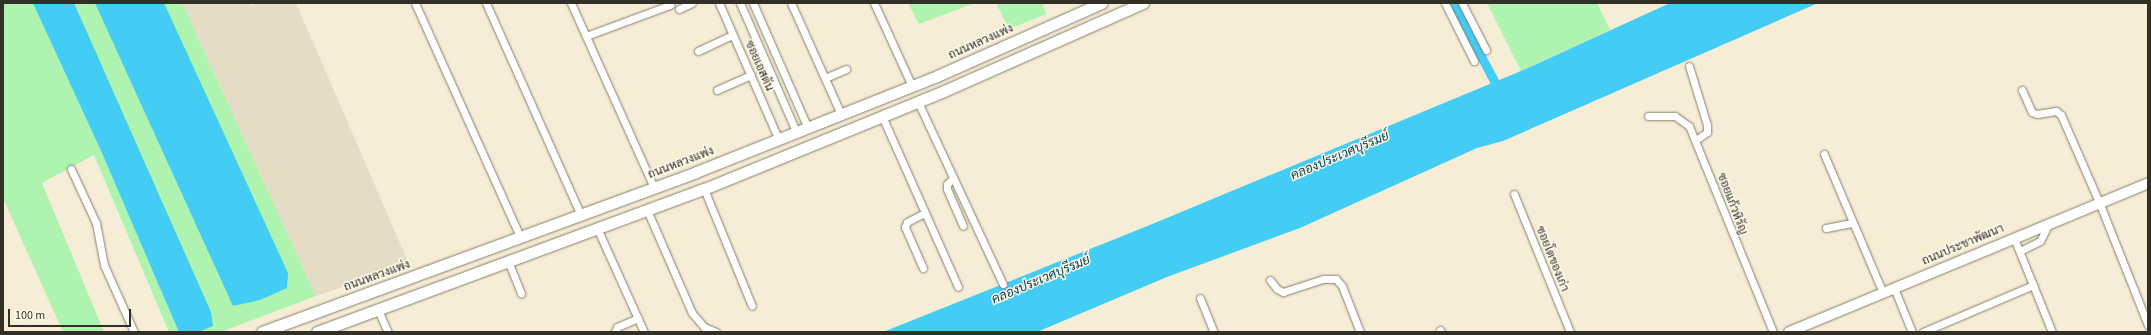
<!DOCTYPE html>
<meta charset="utf-8">
<style>
body{margin:0}
#map{position:relative;width:2151px;height:335px;overflow:hidden;background:#f5edd6;font-family:"Source Sans 3",Sarabun,sans-serif}
div>[style]{position:absolute}
.industrial>*{inset:0;background:#e5dcc6}
.green>*{inset:0;background:#aef3b0}
.water>*{inset:0;background:#43cdf5}
.canal>*{height:9px;margin:-4.5px;padding:0 4.5px;transform-origin:4.5px;border-radius:4.5px;background:#43cdf5}
.roads{filter:drop-shadow(0 0 1px #857e6a) drop-shadow(0 0 1px #857e6a)}
.street>*{height:7px;margin:-3.5px;padding:0 3.5px;transform-origin:3.5px;border-radius:3.5px;background:#fff}
.secondary>*{height:10px;margin:-5px;padding:0 5px;transform-origin:5px;border-radius:5px;background:#fff}
.primary>*{height:11px;margin:-5.5px;padding:0 5.5px;transform-origin:5.5px;border-radius:5.5px;background:#fff}
span{translate:-50% -50%;white-space:nowrap;text-align:center;line-height:1.15;-webkit-text-stroke:3px #fffbed;paint-order:stroke}
.street-label{font-size:12px;color:#322f26}
.water-label{font-size:13px;color:#084556;font-style:italic}
.frame{position:absolute;inset:0;border:4px solid #322f26;pointer-events:none}
.scale{position:absolute;left:8px;top:309px;width:123px;height:18px;box-sizing:border-box;border:2px solid #322f26;border-top:0;padding-left:5px;font-size:12px;line-height:14px;white-space:nowrap;color:#322f26;-webkit-text-stroke:3px #fffbed;paint-order:stroke}
</style>
<div id="map">
<div class="industrial">
<i style="clip-path:polygon(182px 3px,249px 3px,251px 6px,259px 3px,296px 3px,409px 264px,316px 296px)"></i>
</div>
<div class="green">
<i style="clip-path:polygon(3px 3px,182px 3px,316px 296px,221px 332px,169px 332px,94px 155px,42px 183px,104px 332px,63px 332px,3px 198px)"></i>
<i style="clip-path:polygon(908px 3px,975px 3px,919px 24px)"></i>
<i style="clip-path:polygon(996px 3px,1042px 3px,1046px 14px,1009px 29px)"></i>
<i style="clip-path:polygon(1487px 3px,1597px 3px,1610px 30px,1521px 71px)"></i>
</div>
<div class="water">
<i style="clip-path:polygon(33px 3px,74px 3px,211px 312px,213px 326px,198px 332px,179px 332px,102px 153px)"></i>
<i style="clip-path:polygon(95px 3px,164px 3px,288px 273px,287px 288px,260px 300px,233px 306px)"></i>
<i style="clip-path:polygon(1670px 3px,1818px 3px,1503px 141px,1477px 148px,1300px 228px,1167px 277px,1037px 332px,883px 332px,1145px 227px,1521px 71px)"></i>
</div>
<div class="canal">
<i style="left:1453px;top:3px;width:101px;rotate:62.2deg"></i>
</div>
<div class="roads">
<div class="street">
<i style="left:415px;top:3px;width:256px;rotate:65.8deg"></i>
<i style="left:486px;top:3px;width:232px;rotate:65.9deg"></i>
<i style="left:571px;top:3px;width:203px;rotate:65.8deg"></i>
<i style="left:719px;top:3px;width:147px;rotate:66.4deg"></i>
<i style="left:740px;top:3px;width:140px;rotate:66.4deg"></i>
<i style="left:753px;top:3px;width:134px;rotate:66.3deg"></i>
<i style="left:791px;top:3px;width:122px;rotate:65.8deg"></i>
<i style="left:874px;top:3px;width:91px;rotate:65.4deg"></i>
<i style="left:1445px;top:3px;width:65px;rotate:63.4deg"></i>
<i style="left:1462px;top:3px;width:53px;rotate:62.9deg"></i>
<i style="left:679px;top:9px;width:14px;rotate:-25deg"></i>
<i style="left:586px;top:36px;width:90px;rotate:-20.3deg"></i>
<i style="left:698px;top:51px;width:38px;rotate:-25deg"></i>
<i style="left:1689px;top:66px;width:62px;rotate:73deg"></i>
<i style="left:1707px;top:125px;width:7px;rotate:90deg"></i>
<i style="left:1707px;top:132px;width:14px;rotate:144deg"></i>
<i style="left:825px;top:78px;width:23px;rotate:-23deg"></i>
<i style="left:717px;top:90px;width:37px;rotate:-24deg"></i>
<i style="left:2022px;top:90px;width:24px;rotate:66deg"></i>
<i style="left:2032px;top:112px;width:5px;rotate:22deg"></i>
<i style="left:2037px;top:114px;width:19px;rotate:-9deg"></i>
<i style="left:2056px;top:111px;width:6px;rotate:39deg"></i>
<i style="left:2061px;top:115px;width:95px;rotate:66.4deg"></i>
<i style="left:2099px;top:202px;width:132px;rotate:68.3deg"></i>
<i style="left:918px;top:102px;width:201px;rotate:65deg"></i>
<i style="left:882px;top:116px;width:187px;rotate:66deg"></i>
<i style="left:1648px;top:116px;width:27px"></i>
<i style="left:1675px;top:116px;width:17px;rotate:36deg"></i>
<i style="left:1689px;top:126px;width:222px;rotate:67.8deg"></i>
<i style="left:1824px;top:154px;width:151px;rotate:67deg"></i>
<i style="left:71px;top:169px;width:60px;rotate:65.2deg"></i>
<i style="left:96px;top:223px;width:43px;rotate:79.2deg"></i>
<i style="left:104px;top:265px;width:73px;rotate:65.9deg"></i>
<i style="left:953px;top:178px;width:8px;rotate:135deg"></i>
<i style="left:947px;top:184px;width:5px;rotate:90deg"></i>
<i style="left:947px;top:189px;width:40px;rotate:66.6deg"></i>
<i style="left:704px;top:189px;width:126px;rotate:67.7deg"></i>
<i style="left:1514px;top:194px;width:149px;rotate:67.9deg"></i>
<i style="left:647px;top:210px;width:112px;rotate:66.4deg"></i>
<i style="left:692px;top:313px;width:18px;rotate:49deg"></i>
<i style="left:704px;top:327px;width:13px;rotate:23deg"></i>
<i style="left:597px;top:228px;width:114px;rotate:65.7deg"></i>
<i style="left:1826px;top:228px;width:26px;rotate:-11deg"></i>
<i style="left:2014px;top:238px;width:101px;rotate:68deg"></i>
<i style="left:2020px;top:251px;width:22px;rotate:-27deg"></i>
<i style="left:2040px;top:241px;width:20px;rotate:-63deg"></i>
<i style="left:508px;top:261px;width:35px;rotate:68deg"></i>
<i style="left:923px;top:268px;width:45px;rotate:-113.7deg"></i>
<i style="left:905px;top:227px;width:5px;rotate:-68deg"></i>
<i style="left:907px;top:222px;width:20px;rotate:-27deg"></i>
<i style="left:1270px;top:280px;width:11px;rotate:52deg"></i>
<i style="left:1277px;top:289px;width:7px;rotate:27deg"></i>
<i style="left:1283px;top:292px;width:42px;rotate:-18deg"></i>
<i style="left:1323px;top:279px;width:13px"></i>
<i style="left:1336px;top:279px;width:9px;rotate:49deg"></i>
<i style="left:1342px;top:286px;width:49px;rotate:68.6deg"></i>
<i style="left:1894px;top:288px;width:48px;rotate:67.8deg"></i>
<i style="left:1200px;top:298px;width:37px;rotate:68deg"></i>
<i style="left:378px;top:310px;width:24px;rotate:66deg"></i>
<i style="left:1440px;top:330px;width:2px;rotate:63deg"></i>
<i style="left:615px;top:332px;width:5px;rotate:-68deg"></i>
<i style="left:617px;top:327px;width:23px;rotate:-23deg"></i>
<i style="left:1923px;top:332px;width:120px;rotate:-23.1deg"></i>
</div>
<div class="secondary">
<i style="left:1789px;top:332px;width:389px;rotate:-22.5deg"></i>
</div>
<div class="primary">
<i style="left:262px;top:332px;width:463px;rotate:-20.2deg"></i>
<i style="left:696px;top:172px;width:259px;rotate:-21.7deg"></i>
<i style="left:937px;top:76px;width:180px;rotate:-23.9deg"></i>
<i style="left:317px;top:332px;width:413px;rotate:-20.3deg"></i>
<i style="left:704px;top:189px;width:259px;rotate:-22.2deg"></i>
<i style="left:944px;top:91px;width:218px;rotate:-23.9deg"></i>
</div>
</div>
<div class="street-label">
<span style="left:981px;top:42px;rotate:-24deg">ถนนหลวงแพ่ง</span>
<span style="left:759px;top:66px;rotate:66deg">ซอยเอสตัน</span>
<span style="left:681px;top:163px;rotate:-21deg">ถนนหลวงแพ่ง</span>
<span style="left:1732px;top:204px;rotate:69deg">ซอยแก้วหิรัญ</span>
<span style="left:1963px;top:245px;rotate:-23deg">ถนนประชาพัฒนา</span>
<span style="left:1552px;top:259px;rotate:68deg">ซอยโตของเก่า</span>
<span style="left:377px;top:276px;rotate:-20deg">ถนนหลวงแพ่ง</span>
</div>
<div class="water-label">
<span style="left:1340px;top:156px;rotate:-23deg">คลองประเวศบุรีรมย์</span>
<span style="left:1041px;top:280px;rotate:-23deg">คลองประเวศบุรีรมย์</span>
</div>
<div class="frame"></div>
<div class="scale">100 m</div>
</div>
